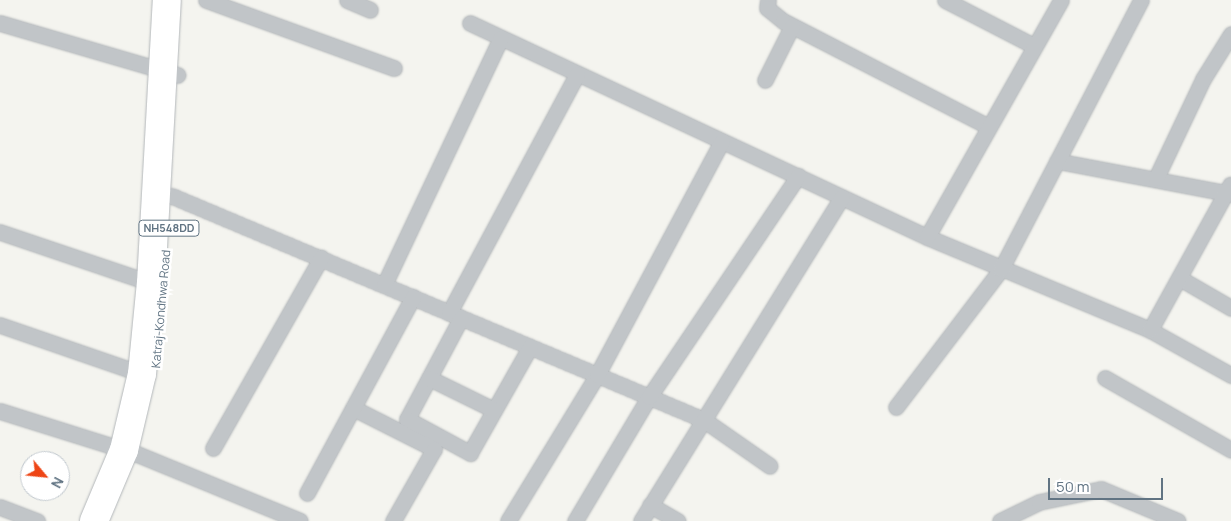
<!DOCTYPE html>
<style>
body{margin:0}
#map{position:relative;width:1231px;height:521px;overflow:hidden;background:#f4f4ef;font-family:Manrope,sans-serif}
div>[style]{position:absolute}
.roads{filter:drop-shadow(0 0 1px #b3b7ba) drop-shadow(0 0 1px #b3b7ba)}
.street>*{height:15px;margin:-7.5px;padding:0 7.5px;transform-origin:7.5px;border-radius:7.5px;background:#c1c5c8}
.highway>*{height:28px;margin:-14px;padding:0 14px;transform-origin:14px;border-radius:14px;background:#fff}
span{translate:-50% -50%;white-space:nowrap;text-align:center;line-height:1.15;-webkit-text-stroke:5px #fff;paint-order:stroke}
.shield-label span{padding:1px 4px;background:#fff;border:1px solid;border-radius:4px;-webkit-text-stroke-width:0}
.shield-label{font-size:11px;color:#617483;font-weight:700}
.street-label{font-size:12px;color:#617483}
.north{position:absolute;left:20px;top:451px;width:50px;height:50px;box-sizing:border-box;background:#fff;border:1px solid #c0c7cd;border-radius:50%;rotate:118deg;font-size:14px;font-weight:700;line-height:20px;text-align:center;color:#617483}
.north::after{content:'';display:block;margin:auto;width:18px;height:22px;background:#ee4515;clip-path:polygon(50% 0,100% 100%,50% 72%,0 100%)}
.scale{position:absolute;left:1048px;top:478px;width:115px;height:22px;box-sizing:border-box;border:2px solid #617483;border-top:0;padding-left:6px;font-size:15px;line-height:18px;white-space:nowrap;color:#617483;-webkit-text-stroke:4px #fff;paint-order:stroke}
</style>
<div id="map">
<div class="roads">
<div class="street">
<i style="left:206px;top:0;width:200px;rotate:19.9deg"></i>
<i style="left:347px;top:0;width:25px;rotate:23deg"></i>
<i style="left:768px;top:0;width:8px;rotate:97deg"></i>
<i style="left:767px;top:8px;width:21px;rotate:39deg"></i>
<i style="left:783px;top:21px;width:229px;rotate:27.2deg"></i>
<i style="left:945px;top:0;width:100px;rotate:27.3deg"></i>
<i style="left:0;top:23px;width:185px;rotate:16.3deg"></i>
<i style="left:470px;top:23px;width:505px;rotate:25.09deg"></i>
<i style="left:927px;top:237px;width:242px;rotate:22.6deg"></i>
<i style="left:1150px;top:330px;width:93px;rotate:29.1deg"></i>
<i style="left:765px;top:80px;width:60px;rotate:-63.4deg"></i>
<i style="left:1057px;top:161px;width:177px;rotate:10.7deg"></i>
<i style="left:1156px;top:178px;width:110px;rotate:-64.6deg"></i>
<i style="left:1203px;top:79px;width:53px;rotate:-58.1deg"></i>
<i style="left:172px;top:196px;width:577px;rotate:22.83deg"></i>
<i style="left:704px;top:420px;width:80px;rotate:34.9deg"></i>
<i style="left:0;top:232px;width:159px;rotate:18.7deg"></i>
<i style="left:927px;top:237px;width:272px;rotate:-60.5deg"></i>
<i style="left:1181px;top:279px;width:58px;rotate:30.1deg"></i>
<i style="left:384px;top:285px;width:273px;rotate:-64.7deg"></i>
<i style="left:449px;top:313px;width:271px;rotate:-61.8deg"></i>
<i style="left:461px;top:318px;width:115px;rotate:118.1deg"></i>
<i style="left:407px;top:419px;width:72px;rotate:28.4deg"></i>
<i style="left:470px;top:453px;width:122px;rotate:-60.5deg"></i>
<i style="left:0;top:325px;width:150px;rotate:19deg"></i>
<i style="left:1150px;top:330px;width:166px;rotate:-61.1deg"></i>
<i style="left:429px;top:378px;width:72px;rotate:26.2deg"></i>
<i style="left:1105px;top:378px;width:145px;rotate:29.7deg"></i>
<i style="left:896px;top:407px;width:173px;rotate:-52.7deg"></i>
<i style="left:1001px;top:269px;width:303px;rotate:-62.5deg"></i>
<i style="left:353px;top:408px;width:91px;rotate:26.8deg"></i>
<i style="left:434px;top:449px;width:83px;rotate:119.7deg"></i>
<i style="left:0;top:411px;width:144px;rotate:17.4deg"></i>
<i style="left:137px;top:454px;width:176px;rotate:22.3deg"></i>
<i style="left:213px;top:448px;width:219px;rotate:-60.4deg"></i>
<i style="left:307px;top:493px;width:223px;rotate:-61.6deg"></i>
<i style="left:650px;top:505px;width:32px;rotate:30deg"></i>
<i style="left:0;top:507px;width:40px;rotate:21deg"></i>
<i style="left:508px;top:521px;width:171px;rotate:-58.6deg"></i>
<i style="left:597px;top:375px;width:265px;rotate:-61.9deg"></i>
<i style="left:575px;top:521px;width:144px;rotate:-59.2deg"></i>
<i style="left:649px;top:397px;width:267px;rotate:-56deg"></i>
<i style="left:641px;top:521px;width:381px;rotate:-58.2deg"></i>
<i style="left:1000px;top:521px;width:43px;rotate:-26deg"></i>
<i style="left:1039px;top:502px;width:63px;rotate:-11.8deg"></i>
<i style="left:1101px;top:489px;width:83px;rotate:22.6deg"></i>
</div>
<div class="highway">
<i style="left:94px;top:521px;width:77px;rotate:-67.1deg"></i>
<i style="left:124px;top:450px;width:78px;rotate:-76.7deg"></i>
<i style="left:142px;top:374px;width:91px;rotate:-84.4deg"></i>
<i style="left:151px;top:283px;width:283px;rotate:-86.8deg"></i>
</div>
</div>
<div class="shield-label">
<span style="left:169px;top:228px">NH548DD</span>
</div>
<div class="street-label">
<span style="left:161px;top:309px;rotate:-85deg">Katraj-Kondhwa Road</span>
</div>
<div class="north">N</div>
<div class="scale">50 m</div>
</div>
